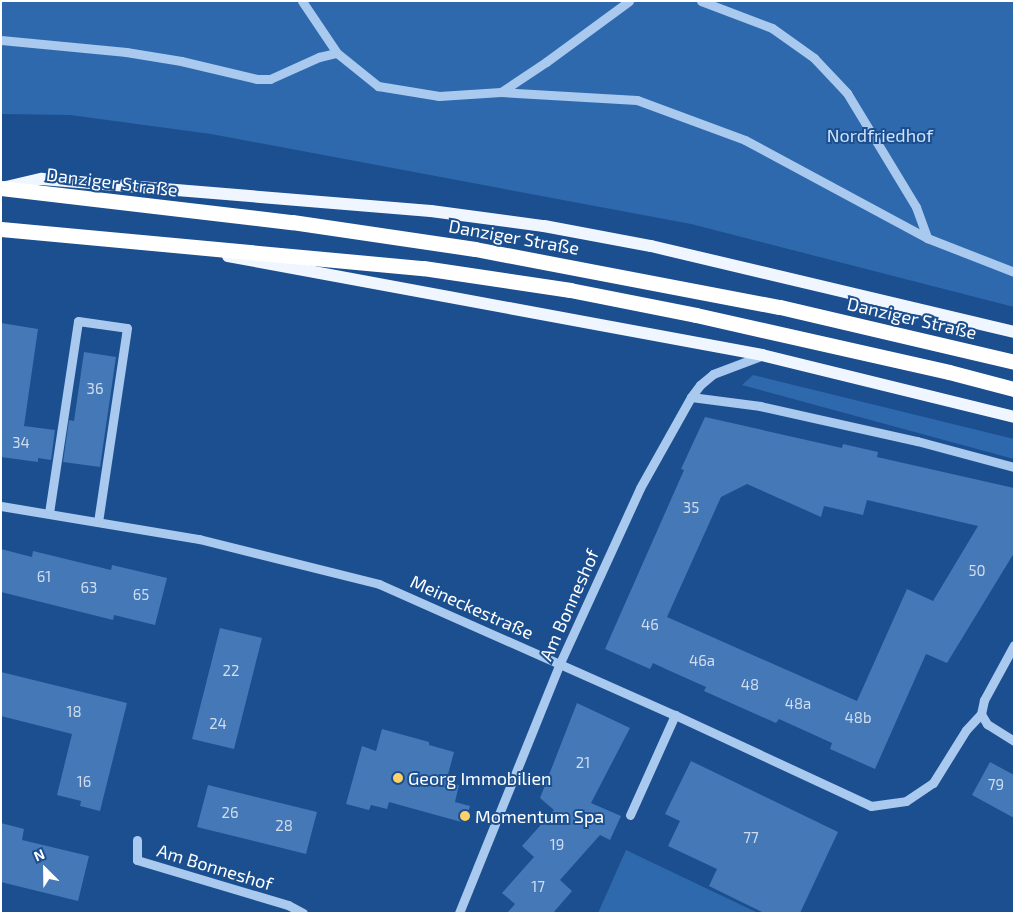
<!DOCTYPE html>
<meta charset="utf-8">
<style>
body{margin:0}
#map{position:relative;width:1015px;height:914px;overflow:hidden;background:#1b4f8f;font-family:"Exo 2",sans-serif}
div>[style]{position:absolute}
.green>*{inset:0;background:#2e69ad}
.building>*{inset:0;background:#4478b7}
.minor>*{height:9px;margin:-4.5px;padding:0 4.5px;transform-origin:4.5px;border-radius:4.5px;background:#a9c9ee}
.major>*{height:12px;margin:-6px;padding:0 6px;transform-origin:6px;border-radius:6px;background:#f0f6ff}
.highway>*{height:15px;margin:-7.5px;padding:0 7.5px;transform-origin:7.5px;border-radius:7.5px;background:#fff}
.dots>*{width:14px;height:14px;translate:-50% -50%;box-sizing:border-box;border:2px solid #1b4f8f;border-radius:50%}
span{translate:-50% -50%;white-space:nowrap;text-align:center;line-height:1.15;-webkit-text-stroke:4px #1b4f8f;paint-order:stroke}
.number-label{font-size:15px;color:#d0dded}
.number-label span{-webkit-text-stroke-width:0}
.park-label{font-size:18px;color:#cfe3fa}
.street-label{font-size:18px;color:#fff}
.poi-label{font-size:18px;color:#fff}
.left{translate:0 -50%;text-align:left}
.frame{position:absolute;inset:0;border:2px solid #fff;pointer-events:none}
.north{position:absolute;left:20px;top:844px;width:50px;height:50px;-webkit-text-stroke:4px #1b4f8f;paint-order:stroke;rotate:337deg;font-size:14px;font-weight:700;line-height:20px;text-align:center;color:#fff}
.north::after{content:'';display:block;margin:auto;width:18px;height:22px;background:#fff;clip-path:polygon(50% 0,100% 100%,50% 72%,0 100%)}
</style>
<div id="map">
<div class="green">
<i style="clip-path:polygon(1px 1px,1014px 1px,1014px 307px,691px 224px,211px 134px,70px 115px,1px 114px)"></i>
<i style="clip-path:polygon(753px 375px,1014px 439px,1014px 459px,742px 385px)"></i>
<i style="clip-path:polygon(626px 850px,758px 913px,598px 913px)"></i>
</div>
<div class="building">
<i style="clip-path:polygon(1px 323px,38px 329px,24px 426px,55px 430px,51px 460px,38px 458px,38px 462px,1px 457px)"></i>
<i style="clip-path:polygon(84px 352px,116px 357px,100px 467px,63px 462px,69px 420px,74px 421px)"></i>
<i style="clip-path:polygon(evenodd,705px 417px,842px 448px,843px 444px,878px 452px,877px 457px,1014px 488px,1014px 553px,947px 663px,926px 654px,875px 769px,830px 749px,832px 743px,779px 719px,776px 723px,704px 691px,706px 687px,668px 670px,653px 663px,650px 669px,605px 649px,684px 470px,681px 469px,705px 417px,747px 484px,821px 517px,824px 506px,863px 515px,867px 500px,978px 526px,933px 601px,907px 589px,857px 701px,667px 617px,721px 497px,747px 484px)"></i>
<i style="clip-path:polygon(1px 549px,32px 557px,33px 551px,111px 570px,112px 565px,167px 578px,155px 625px,114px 615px,113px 620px,1px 592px)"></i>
<i style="clip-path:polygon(220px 628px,262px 638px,234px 749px,192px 739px)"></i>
<i style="clip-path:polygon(1px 672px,127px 703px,100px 811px,80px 806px,81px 801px,57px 795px,72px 734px,1px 716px)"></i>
<i style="clip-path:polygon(577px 703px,630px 728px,591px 803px,621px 816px,610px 840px,600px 835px,560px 880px,572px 891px,553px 913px,507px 913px,515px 904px,502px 893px,534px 857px,522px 846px,554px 810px,540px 798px)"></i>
<i style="clip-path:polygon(382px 729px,429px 742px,429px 745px,454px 752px,446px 782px,459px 785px,455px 802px,470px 806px,465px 823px,389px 802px,387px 809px,371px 805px,369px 810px,346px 804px,362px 746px,376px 751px)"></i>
<i style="clip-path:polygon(691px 761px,838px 832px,800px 913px,764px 913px,709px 886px,717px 869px,668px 846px,680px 821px,665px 814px)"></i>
<i style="clip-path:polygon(990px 762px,1014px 775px,1014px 818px,972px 795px)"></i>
<i style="clip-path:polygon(208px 785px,317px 812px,306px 854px,197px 827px)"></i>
<i style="clip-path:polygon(1px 823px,24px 829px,22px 840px,89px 856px,78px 901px,1px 882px)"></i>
</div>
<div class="minor">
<i style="left:302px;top:1px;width:63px;rotate:56.1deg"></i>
<i style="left:337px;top:53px;width:53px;rotate:38.8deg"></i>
<i style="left:378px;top:86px;width:62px;rotate:9.3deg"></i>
<i style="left:439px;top:96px;width:62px;rotate:-3.7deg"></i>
<i style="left:501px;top:92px;width:136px;rotate:3.4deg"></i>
<i style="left:637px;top:100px;width:115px;rotate:20.3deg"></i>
<i style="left:745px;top:140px;width:207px;rotate:28.3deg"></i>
<i style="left:927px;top:238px;width:93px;rotate:21.3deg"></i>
<i style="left:701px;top:1px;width:76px;rotate:20.8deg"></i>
<i style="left:772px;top:28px;width:52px;rotate:35.5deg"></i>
<i style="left:814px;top:58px;width:48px;rotate:46.7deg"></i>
<i style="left:847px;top:93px;width:133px;rotate:58.8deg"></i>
<i style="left:916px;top:207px;width:33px;rotate:70deg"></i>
<i style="left:1px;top:40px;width:126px;rotate:5.5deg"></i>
<i style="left:126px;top:52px;width:56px;rotate:9.3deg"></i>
<i style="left:181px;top:61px;width:78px;rotate:13.3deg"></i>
<i style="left:257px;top:79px;width:13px"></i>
<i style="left:270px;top:79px;width:54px;rotate:-24.2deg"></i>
<i style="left:319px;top:57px;width:18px;rotate:-13deg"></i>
<i style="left:501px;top:92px;width:54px;rotate:-33.7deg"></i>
<i style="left:546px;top:62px;width:103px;rotate:-36.3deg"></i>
<i style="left:691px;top:397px;width:70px;rotate:7.4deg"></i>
<i style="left:760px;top:406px;width:161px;rotate:12.6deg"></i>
<i style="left:917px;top:441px;width:100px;rotate:15deg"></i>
<i style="left:1px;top:506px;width:201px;rotate:9.5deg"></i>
<i style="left:199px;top:539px;width:186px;rotate:14deg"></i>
<i style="left:379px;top:584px;width:324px;rotate:23.9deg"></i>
<i style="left:675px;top:715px;width:216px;rotate:24.9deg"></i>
<i style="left:871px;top:806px;width:35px;rotate:-8deg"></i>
<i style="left:906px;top:801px;width:32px;rotate:-34deg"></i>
<i style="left:933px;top:783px;width:62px;rotate:-58.1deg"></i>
<i style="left:966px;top:730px;width:22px;rotate:-47deg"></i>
<i style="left:49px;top:513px;width:194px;rotate:-81.4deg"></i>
<i style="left:78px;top:321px;width:49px;rotate:8.1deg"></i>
<i style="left:127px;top:328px;width:196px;rotate:98.5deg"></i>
<i style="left:1014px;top:645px;width:63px;rotate:118.6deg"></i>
<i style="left:984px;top:700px;width:14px;rotate:102deg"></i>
<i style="left:981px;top:714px;width:12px;rotate:59deg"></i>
<i style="left:987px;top:724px;width:32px;rotate:32deg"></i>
<i style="left:630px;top:815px;width:110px;rotate:-65.8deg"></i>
<i style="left:137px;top:840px;width:20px;rotate:90deg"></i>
<i style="left:137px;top:860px;width:158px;rotate:16.6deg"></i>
<i style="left:288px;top:905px;width:17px;rotate:28deg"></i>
<i style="left:459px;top:913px;width:270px;rotate:-68deg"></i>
<i style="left:560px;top:663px;width:192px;rotate:-65.4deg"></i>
<i style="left:640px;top:488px;width:104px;rotate:-60.7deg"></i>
<i style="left:691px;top:397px;width:15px;rotate:-53deg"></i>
<i style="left:700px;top:385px;width:17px;rotate:-40deg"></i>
<i style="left:713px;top:374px;width:51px;rotate:-20.6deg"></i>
</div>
<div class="major">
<i style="left:6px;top:187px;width:37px;rotate:-13deg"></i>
<i style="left:42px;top:179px;width:390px;rotate:4.7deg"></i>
<i style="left:431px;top:211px;width:114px;rotate:7.6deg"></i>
<i style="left:544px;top:226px;width:109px;rotate:10.6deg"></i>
<i style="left:651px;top:246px;width:373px;rotate:13.3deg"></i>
<i style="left:228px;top:256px;width:543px;rotate:10.5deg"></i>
<i style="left:762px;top:355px;width:260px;rotate:13.8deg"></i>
</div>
<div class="highway">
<i style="left:1px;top:188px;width:293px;rotate:6.7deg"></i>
<i style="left:292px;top:222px;width:185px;rotate:8.4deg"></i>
<i style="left:475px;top:249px;width:310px;rotate:10.8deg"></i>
<i style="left:780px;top:307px;width:240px;rotate:13.2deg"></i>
<i style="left:1px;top:229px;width:424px;rotate:5.3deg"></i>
<i style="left:423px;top:268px;width:149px;rotate:8.5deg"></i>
<i style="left:570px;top:290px;width:128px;rotate:11.2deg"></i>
<i style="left:696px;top:315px;width:259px;rotate:12.7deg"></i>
<i style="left:949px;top:372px;width:67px;rotate:14.7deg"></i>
</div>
<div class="dots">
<i style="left:398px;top:778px;background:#ffd166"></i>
<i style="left:465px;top:816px;background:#ffd166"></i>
</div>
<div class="number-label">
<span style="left:95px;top:389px">36</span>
<span style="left:21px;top:443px">34</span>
<span style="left:691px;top:508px">35</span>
<span style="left:977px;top:571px">50</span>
<span style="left:44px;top:577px">61</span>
<span style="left:89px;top:588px">63</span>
<span style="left:141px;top:595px">65</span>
<span style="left:650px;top:625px">46</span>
<span style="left:702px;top:661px">46a</span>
<span style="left:231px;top:671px">22</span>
<span style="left:750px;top:685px">48</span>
<span style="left:798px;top:704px">48a</span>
<span style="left:74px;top:712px">18</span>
<span style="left:858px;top:718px">48b</span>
<span style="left:218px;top:724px">24</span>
<span style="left:583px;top:763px">21</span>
<span style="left:84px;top:782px">16</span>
<span style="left:996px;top:785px">79</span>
<span style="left:230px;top:813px">26</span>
<span style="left:284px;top:826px">28</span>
<span style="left:751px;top:838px">77</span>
<span style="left:557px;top:845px">19</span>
<span style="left:538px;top:887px">17</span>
</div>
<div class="park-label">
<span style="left:880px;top:135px">Nordfriedhof</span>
</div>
<div class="street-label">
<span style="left:112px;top:182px;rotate:7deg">Danziger Straße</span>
<span style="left:514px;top:237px;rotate:10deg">Danziger Straße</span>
<span style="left:912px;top:318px;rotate:13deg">Danziger Straße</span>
<span style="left:569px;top:605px;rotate:-66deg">Am Bonneshof</span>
<span style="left:472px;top:607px;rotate:24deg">Meineckestraße</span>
<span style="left:215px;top:867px;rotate:17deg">Am Bonneshof</span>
</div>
<div class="poi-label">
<span class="left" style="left:408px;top:778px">Georg Immobilien</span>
<span class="left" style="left:475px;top:816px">Momentum Spa</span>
</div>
<div class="frame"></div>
<div class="north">N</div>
</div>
